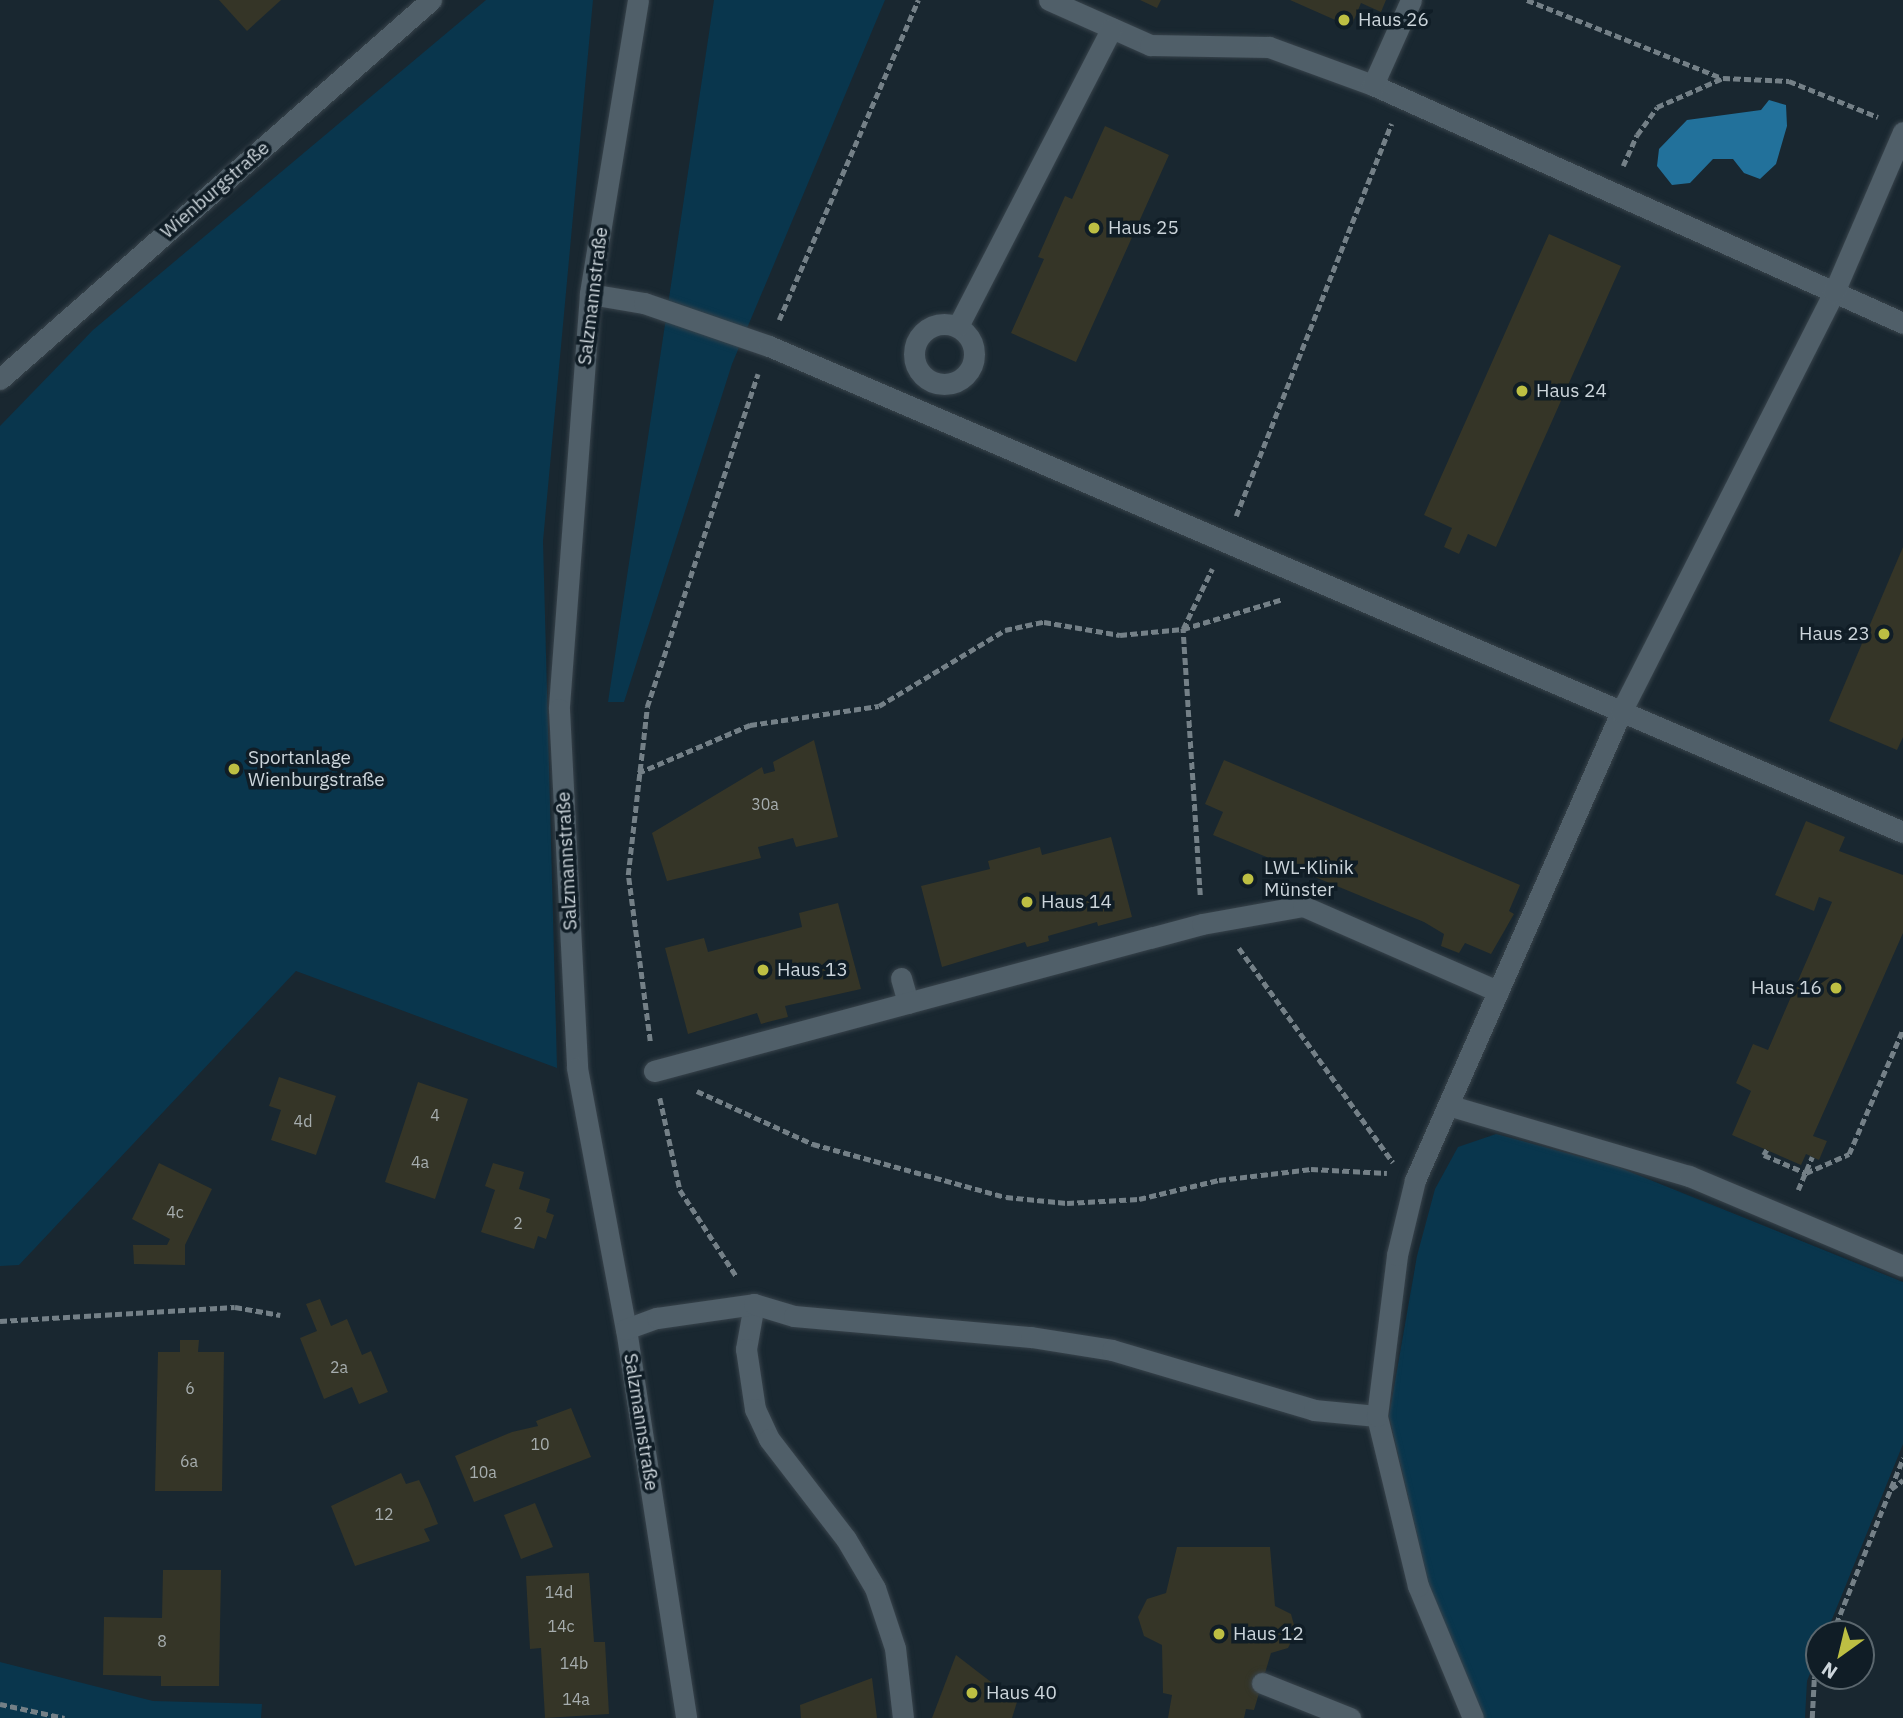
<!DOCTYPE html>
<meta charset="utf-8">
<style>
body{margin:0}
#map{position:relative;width:1903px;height:1718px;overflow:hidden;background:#192730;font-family:"IBM Plex Sans",sans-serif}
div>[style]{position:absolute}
.green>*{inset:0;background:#09364d}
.water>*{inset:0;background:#22719b}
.building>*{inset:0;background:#353527}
.path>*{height:4.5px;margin-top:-2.25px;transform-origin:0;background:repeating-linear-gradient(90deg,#748087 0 7px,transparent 0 10.5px)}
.roads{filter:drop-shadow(0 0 2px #38434b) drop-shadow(0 0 2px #38434b)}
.minor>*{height:21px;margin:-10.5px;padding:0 10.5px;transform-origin:10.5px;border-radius:10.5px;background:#505f69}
.minor>.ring{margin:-10.5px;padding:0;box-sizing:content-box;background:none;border:21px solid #505f69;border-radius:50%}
.dots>*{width:19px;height:19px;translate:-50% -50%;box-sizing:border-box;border:4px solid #101d26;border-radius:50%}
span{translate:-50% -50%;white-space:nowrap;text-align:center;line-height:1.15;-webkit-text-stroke:7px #101d26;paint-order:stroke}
.number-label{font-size:16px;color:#a6adae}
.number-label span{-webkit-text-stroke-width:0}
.poi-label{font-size:19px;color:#ccd5db}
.left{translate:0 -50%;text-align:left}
.right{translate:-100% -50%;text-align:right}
.street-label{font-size:19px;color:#ccd5db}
.north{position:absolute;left:1805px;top:1620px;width:70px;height:70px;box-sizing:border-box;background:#101d26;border:2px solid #5b676e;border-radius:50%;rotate:214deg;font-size:19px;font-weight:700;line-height:28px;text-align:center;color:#ccd5db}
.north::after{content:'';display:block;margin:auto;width:24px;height:32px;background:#bdbf43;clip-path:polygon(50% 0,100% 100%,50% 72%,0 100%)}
</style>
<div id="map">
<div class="green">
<i style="clip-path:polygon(486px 0,593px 0,543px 541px,557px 1068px,296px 971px,19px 1265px,0 1266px,0 426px,93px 330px)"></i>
<i style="clip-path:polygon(714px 0,885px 0,732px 364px,624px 702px,608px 702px)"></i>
<i style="clip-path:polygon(1496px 1134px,1618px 1167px,1903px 1282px,1903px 1444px,1826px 1634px,1819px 1634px,1819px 1651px,1807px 1681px,1805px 1718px,1483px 1718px,1429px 1585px,1389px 1416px,1417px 1256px,1435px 1189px,1458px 1147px)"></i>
<i style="clip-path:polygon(0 1662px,153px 1701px,262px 1704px,261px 1718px,0 1718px)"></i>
</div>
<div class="water">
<i style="clip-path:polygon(1769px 100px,1786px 105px,1787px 126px,1776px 164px,1760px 179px,1744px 173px,1733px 159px,1713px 159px,1690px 183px,1672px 185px,1657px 166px,1659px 149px,1687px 120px,1761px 110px)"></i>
</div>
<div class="building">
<i style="clip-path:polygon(219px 0,281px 0,247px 31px)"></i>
<i style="clip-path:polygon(1140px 0,1161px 0,1157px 8px)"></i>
<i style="clip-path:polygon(1290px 0,1386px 0,1381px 12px,1361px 3px,1351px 27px)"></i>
<i style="clip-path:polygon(1105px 126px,1169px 155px,1076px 362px,1011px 333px,1044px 259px,1038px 257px,1065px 196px,1072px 199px)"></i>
<i style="clip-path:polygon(1549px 234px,1621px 266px,1496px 547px,1468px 534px,1459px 554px,1444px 547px,1452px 528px,1424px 515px)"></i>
<i style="clip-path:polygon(1903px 547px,1903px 737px,1897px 750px,1829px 721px)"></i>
<i style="clip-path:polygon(814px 740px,838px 837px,796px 847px,793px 838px,758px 847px,761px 858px,667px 881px,652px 833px,762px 767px,764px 774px,775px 771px,773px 762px)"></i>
<i style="clip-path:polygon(1224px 760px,1520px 885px,1509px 911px,1514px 914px,1491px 954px,1465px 943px,1459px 953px,1441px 946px,1444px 934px,1424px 922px,1213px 835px,1223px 812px,1205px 804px)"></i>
<i style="clip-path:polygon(1806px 821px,1845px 837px,1839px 851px,1903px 875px,1903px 933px,1813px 1136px,1827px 1141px,1819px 1160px,1806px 1154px,1801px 1165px,1732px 1135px,1751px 1091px,1736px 1083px,1753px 1044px,1768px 1050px,1832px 902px,1819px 897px,1814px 911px,1775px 895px)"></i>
<i style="clip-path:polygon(1111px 837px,1132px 917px,1098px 926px,1097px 922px,1048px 936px,1049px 941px,1027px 947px,1025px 942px,942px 967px,921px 886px,990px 869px,988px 861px,1040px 847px,1042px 855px)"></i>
<i style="clip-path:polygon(838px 903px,861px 989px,785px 1006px,788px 1017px,768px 1022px,761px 1024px,757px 1013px,688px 1034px,665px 948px,704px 938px,708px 952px,802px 927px,799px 913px)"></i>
<i style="clip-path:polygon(279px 1077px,336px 1096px,316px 1155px,271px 1140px,281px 1110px,269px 1106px)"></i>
<i style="clip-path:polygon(418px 1082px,468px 1099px,435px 1199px,385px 1182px)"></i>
<i style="clip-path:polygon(159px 1163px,212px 1189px,185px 1245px,185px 1265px,134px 1264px,133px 1245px,167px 1245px,170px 1239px,132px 1219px)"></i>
<i style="clip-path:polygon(493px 1163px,524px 1172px,519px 1189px,550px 1199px,546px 1212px,554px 1215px,546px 1239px,538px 1236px,534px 1249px,481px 1232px,495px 1190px,485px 1186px)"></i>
<i style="clip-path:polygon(320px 1299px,331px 1326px,347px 1319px,362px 1355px,371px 1351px,388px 1392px,359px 1404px,352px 1387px,324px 1399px,300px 1338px,317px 1331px,306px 1304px)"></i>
<i style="clip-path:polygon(180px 1340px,199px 1340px,198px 1352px,224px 1352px,222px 1491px,155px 1491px,158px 1352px,180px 1352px)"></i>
<i style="clip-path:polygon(571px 1408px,591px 1457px,474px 1502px,455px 1456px,512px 1432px,538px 1426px,536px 1421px)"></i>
<i style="clip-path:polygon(401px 1473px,406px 1484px,419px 1480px,428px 1499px,438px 1524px,424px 1529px,430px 1541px,355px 1566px,331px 1506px)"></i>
<i style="clip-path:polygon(535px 1503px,553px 1547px,521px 1559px,504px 1515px)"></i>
<i style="clip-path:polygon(1177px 1547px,1270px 1547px,1275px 1606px,1291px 1614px,1296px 1632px,1288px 1648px,1271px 1653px,1254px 1710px,1246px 1709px,1244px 1718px,1168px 1718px,1172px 1695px,1163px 1693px,1162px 1645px,1144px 1636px,1138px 1617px,1147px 1599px,1166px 1593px)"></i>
<i style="clip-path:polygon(163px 1570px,221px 1570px,219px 1686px,161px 1686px,161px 1676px,103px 1675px,104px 1617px,162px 1618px)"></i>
<i style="clip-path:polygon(589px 1573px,594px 1642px,605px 1642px,609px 1714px,545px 1718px,541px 1648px,530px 1649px,526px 1576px)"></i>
<i style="clip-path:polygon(956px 1655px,1017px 1702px,1012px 1718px,932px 1718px)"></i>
<i style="clip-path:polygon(872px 1678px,877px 1718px,801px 1718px,800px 1705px)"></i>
</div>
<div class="path">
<i style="left:1527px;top:0;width:210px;rotate:21.8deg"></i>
<i style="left:1623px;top:166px;width:34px;rotate:-66deg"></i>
<i style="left:1637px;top:135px;width:34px;rotate:-54deg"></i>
<i style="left:1657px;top:107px;width:72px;rotate:-23.7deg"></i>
<i style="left:1723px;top:78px;width:66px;rotate:2.6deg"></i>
<i style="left:1789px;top:81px;width:96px;rotate:22deg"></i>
<i style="left:779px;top:320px;width:349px;rotate:-66.5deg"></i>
<i style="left:1236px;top:516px;width:422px;rotate:-68.4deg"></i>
<i style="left:638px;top:773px;width:122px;rotate:-23.2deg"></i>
<i style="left:750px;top:725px;width:130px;rotate:-8.4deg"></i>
<i style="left:879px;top:706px;width:147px;rotate:-31.1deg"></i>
<i style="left:1005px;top:630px;width:40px;rotate:-12deg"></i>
<i style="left:1044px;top:622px;width:77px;rotate:9.7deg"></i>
<i style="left:1120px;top:635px;width:63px;rotate:-5.4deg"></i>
<i style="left:1183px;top:629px;width:104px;rotate:-16.7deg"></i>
<i style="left:1200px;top:895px;width:267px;rotate:-93.7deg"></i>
<i style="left:1183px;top:629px;width:67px;rotate:-64.2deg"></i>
<i style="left:1239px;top:948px;width:264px;rotate:54.3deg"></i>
<i style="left:650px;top:1041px;width:167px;rotate:-97.5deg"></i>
<i style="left:628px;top:875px;width:169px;rotate:-83.5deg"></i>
<i style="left:647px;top:707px;width:351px;rotate:-71.6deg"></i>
<i style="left:697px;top:1091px;width:128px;rotate:24.6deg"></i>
<i style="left:813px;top:1144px;width:200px;rotate:15.4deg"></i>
<i style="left:1006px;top:1197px;width:61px;rotate:5.6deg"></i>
<i style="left:1067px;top:1203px;width:72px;rotate:-3.2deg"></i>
<i style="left:1139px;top:1199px;width:82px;rotate:-13.4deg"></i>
<i style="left:1219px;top:1180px;width:93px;rotate:-6.8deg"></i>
<i style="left:1311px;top:1169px;width:76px;rotate:3deg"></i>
<i style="left:660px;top:1098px;width:94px;rotate:77.7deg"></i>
<i style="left:680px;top:1190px;width:104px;rotate:56.8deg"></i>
<i style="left:1767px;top:1150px;width:6px;rotate:121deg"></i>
<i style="left:1764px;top:1155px;width:46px;rotate:23.2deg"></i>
<i style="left:1806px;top:1173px;width:47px;rotate:-23.8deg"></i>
<i style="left:1849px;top:1154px;width:136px;rotate:-66.6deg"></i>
<i style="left:1798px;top:1190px;width:36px;rotate:-67deg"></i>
<i style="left:0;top:1321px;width:235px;rotate:-3.4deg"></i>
<i style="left:235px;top:1307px;width:46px;rotate:10.1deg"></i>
<i style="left:1891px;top:1489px;width:15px;rotate:-37deg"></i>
<i style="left:1832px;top:1634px;width:190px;rotate:-68deg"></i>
<i style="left:0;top:1704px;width:66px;rotate:12.3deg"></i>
<i style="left:1812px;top:1718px;width:39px;rotate:-87deg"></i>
<i style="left:1814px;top:1679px;width:14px;rotate:-69deg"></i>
</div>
<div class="roads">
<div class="minor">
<i style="left:638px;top:0;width:298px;rotate:99.3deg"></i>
<i style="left:590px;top:294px;width:416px;rotate:94.3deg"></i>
<i style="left:559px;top:709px;width:359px;rotate:87.1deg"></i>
<i style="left:577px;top:1068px;width:266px;rotate:79.4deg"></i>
<i style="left:626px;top:1329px;width:394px;rotate:81.2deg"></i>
<i style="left:1049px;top:0;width:111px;rotate:24deg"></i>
<i style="left:1150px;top:45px;width:119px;rotate:1deg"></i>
<i style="left:1269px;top:47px;width:111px;rotate:20.1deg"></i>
<i style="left:1373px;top:85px;width:581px;rotate:24.18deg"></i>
<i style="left:1373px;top:85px;width:93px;rotate:-65.9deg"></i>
<i style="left:590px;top:294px;width:55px;rotate:9.5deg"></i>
<i style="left:644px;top:303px;width:132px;rotate:19deg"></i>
<i style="left:769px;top:346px;width:1234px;rotate:23.2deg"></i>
<i class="ring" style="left:914px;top:324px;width:39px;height:39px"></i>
<i style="left:958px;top:326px;width:335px;rotate:-62.7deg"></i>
<i style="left:0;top:379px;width:574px;rotate:-41.33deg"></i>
<i style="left:901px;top:978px;width:26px;rotate:74deg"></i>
<i style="left:654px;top:1071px;width:567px;rotate:-15.02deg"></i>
<i style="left:1202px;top:924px;width:103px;rotate:-10.1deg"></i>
<i style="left:1303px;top:906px;width:213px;rotate:23.6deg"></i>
<i style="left:1451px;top:1106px;width:248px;rotate:16.4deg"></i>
<i style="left:1689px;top:1176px;width:232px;rotate:22.8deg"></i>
<i style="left:754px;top:1304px;width:46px;rotate:100.1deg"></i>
<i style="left:746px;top:1349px;width:61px;rotate:81.5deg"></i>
<i style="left:755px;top:1409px;width:33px;rotate:65deg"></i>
<i style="left:769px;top:1439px;width:126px;rotate:52.4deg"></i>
<i style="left:846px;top:1539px;width:57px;rotate:59.4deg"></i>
<i style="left:875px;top:1588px;width:63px;rotate:71.6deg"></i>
<i style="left:895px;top:1648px;width:70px;rotate:83.5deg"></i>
<i style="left:626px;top:1329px;width:33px;rotate:-20deg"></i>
<i style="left:657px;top:1318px;width:98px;rotate:-8.2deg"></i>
<i style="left:754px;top:1304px;width:42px;rotate:16.7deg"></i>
<i style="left:794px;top:1316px;width:238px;rotate:5.1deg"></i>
<i style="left:1031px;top:1337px;width:82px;rotate:9.1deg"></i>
<i style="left:1112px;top:1350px;width:211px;rotate:16.5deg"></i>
<i style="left:1314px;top:1410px;width:63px;rotate:5.4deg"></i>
<i style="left:1262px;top:1683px;width:95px;rotate:21.7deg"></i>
<i style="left:1473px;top:1718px;width:143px;rotate:-112.6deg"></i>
<i style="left:1418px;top:1586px;width:175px;rotate:-103.6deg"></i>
<i style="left:1377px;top:1416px;width:162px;rotate:-82.9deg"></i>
<i style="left:1397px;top:1255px;width:77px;rotate:-76.5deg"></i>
<i style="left:1415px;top:1180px;width:511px;rotate:-66.24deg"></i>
<i style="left:1621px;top:712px;width:471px;rotate:-63.1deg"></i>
<i style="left:1834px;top:292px;width:174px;rotate:-66.7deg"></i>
</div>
</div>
<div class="dots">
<i style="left:1344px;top:20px;background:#bdbf43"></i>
<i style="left:1094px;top:228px;background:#bdbf43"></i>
<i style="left:1522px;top:391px;background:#bdbf43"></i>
<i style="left:1884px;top:634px;background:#bdbf43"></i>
<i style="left:234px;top:769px;background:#bdbf43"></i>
<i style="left:1248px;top:879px;background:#bdbf43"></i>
<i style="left:1027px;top:902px;background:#bdbf43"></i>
<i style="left:763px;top:970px;background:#bdbf43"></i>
<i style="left:1836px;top:988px;background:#bdbf43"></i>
<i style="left:1219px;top:1634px;background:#bdbf43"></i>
<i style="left:972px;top:1693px;background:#bdbf43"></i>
</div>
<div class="number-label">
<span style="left:765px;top:804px">30a</span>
<span style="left:435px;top:1115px">4</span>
<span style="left:303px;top:1121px">4d</span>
<span style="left:420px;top:1162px">4a</span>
<span style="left:175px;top:1212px">4c</span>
<span style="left:518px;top:1223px">2</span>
<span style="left:339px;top:1367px">2a</span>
<span style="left:190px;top:1388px">6</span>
<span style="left:540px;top:1444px">10</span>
<span style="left:189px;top:1461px">6a</span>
<span style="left:483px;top:1472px">10a</span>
<span style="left:384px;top:1514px">12</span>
<span style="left:559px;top:1592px">14d</span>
<span style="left:561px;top:1626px">14c</span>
<span style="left:162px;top:1641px">8</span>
<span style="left:574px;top:1663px">14b</span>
<span style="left:576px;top:1699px">14a</span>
</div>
<div class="poi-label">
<span class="left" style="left:1358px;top:20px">Haus 26</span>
<span class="left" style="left:1108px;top:228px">Haus 25</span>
<span class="left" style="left:1536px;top:391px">Haus 24</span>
<span class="right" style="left:1870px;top:634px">Haus 23</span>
<span class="left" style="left:248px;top:769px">Sportanlage<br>Wienburgstraße</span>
<span class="left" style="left:1264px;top:879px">LWL-Klinik<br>Münster</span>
<span class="left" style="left:1041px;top:902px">Haus 14</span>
<span class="left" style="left:777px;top:970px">Haus 13</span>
<span class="right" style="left:1822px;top:988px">Haus 16</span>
<span class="left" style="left:1233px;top:1634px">Haus 12</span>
<span class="left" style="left:986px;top:1693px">Haus 40</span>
</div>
<div class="street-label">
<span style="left:215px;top:190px;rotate:-41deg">Wienburgstraße</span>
<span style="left:593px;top:296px;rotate:-83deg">Salzmannstraße</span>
<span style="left:567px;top:861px;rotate:-93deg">Salzmannstraße</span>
<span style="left:641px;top:1422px;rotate:81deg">Salzmannstraße</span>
</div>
<div class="north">N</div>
</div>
